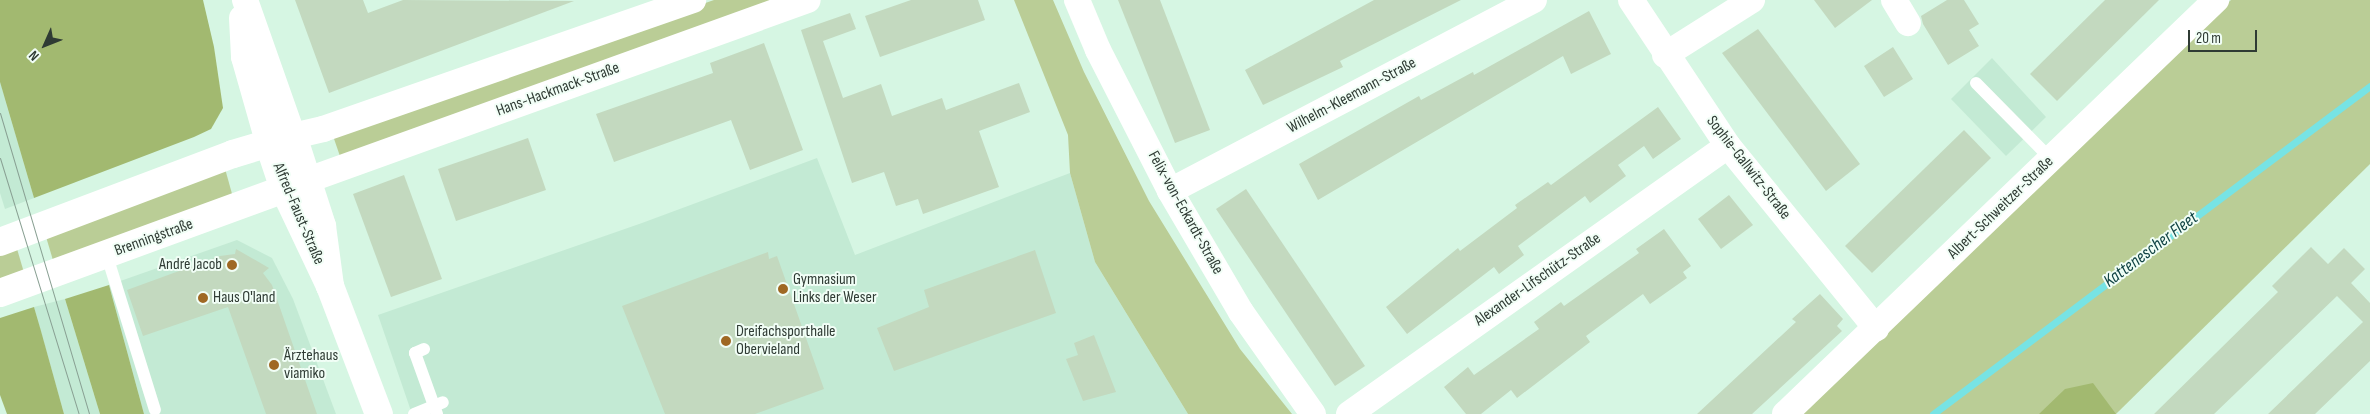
<!DOCTYPE html>
<meta charset="utf-8">
<style>
body{margin:0}
#map{position:relative;width:2370px;height:414px;overflow:hidden;background:#d6f6e3;font-family:"Sofia Sans Condensed",sans-serif}
div>[style]{position:absolute}
.built>*{inset:0;background:#c3ead4}
.green>*{inset:0;background:#bacd96}
.forest>*{inset:0;background:#a2b970}
.stream>*{height:7px;margin:-3.5px;padding:0 3.5px;transform-origin:3.5px;border-radius:3.5px;background:#77e3e4}
.building>*{inset:0;background:#c3d9bf}
.service>*{height:12px;margin:-6px;padding:0 6px;transform-origin:6px;border-radius:6px;background:#fff}
.minor>*{height:26px;margin:-13px;padding:0 13px;transform-origin:13px;border-radius:13px;background:#fff}
.tertiary>*{height:28px;margin:-14px;padding:0 14px;transform-origin:14px;border-radius:14px;background:#fff}
.tram>*{height:1px;margin:-0.5px;padding:0 0.5px;transform-origin:0.5px;border-radius:0.5px;background:#89a093}
.dots>*{width:14px;height:14px;translate:-50% -50%;box-sizing:border-box;border:2px solid #f1fef6;border-radius:50%}
span{translate:-50% -50%;white-space:nowrap;text-align:center;line-height:1.15;-webkit-text-stroke:4px #f1fef6;paint-order:stroke}
.street-label{font-size:16px;color:#2f3b34}
.poi-label{font-size:16px;color:#2f3b34}
.right{translate:-100% -50%;text-align:right}
.left{translate:0 -50%;text-align:left}
.water-label{font-size:18px;color:#144;font-style:italic}
.north{position:absolute;left:20px;top:20px;width:50px;height:50px;-webkit-text-stroke:4px #f1fef6;paint-order:stroke;rotate:226deg;font-size:14px;font-weight:700;line-height:20px;text-align:center;color:#2f3b34}
.north::after{content:'';display:block;margin:auto;width:18px;height:22px;background:#2f3b34;clip-path:polygon(50% 0,100% 100%,50% 72%,0 100%)}
.scale{position:absolute;left:2188px;top:30px;width:69px;height:22px;box-sizing:border-box;border:2px solid #2f3b34;border-top:0;padding-left:6px;font-size:15px;line-height:18px;white-space:nowrap;color:#2f3b34;-webkit-text-stroke:4px #f1fef6;paint-order:stroke}
</style>
<div id="map">
<div class="built">
<i style="clip-path:polygon(1992px 58px,2046px 117px,2006px 156px,1951px 99px)"></i>
<i style="clip-path:polygon(0 82px,34px 198px,5px 209px,0 193px)"></i>
<i style="clip-path:polygon(817px 158px,855px 255px,1070px 173px,1095px 262px,1188px 414px,412px 414px,378px 315px,642px 223px)"></i>
<i style="clip-path:polygon(237px 240px,272px 258px,293px 299px,336px 414px,144px 414px,109px 285px)"></i>
<i style="clip-path:polygon(65px 299px,100px 414px,64px 414px,34px 307px)"></i>
</div>
<div class="green">
<i style="clip-path:polygon(714px 0,792px 0,342px 162px,332px 133px)"></i>
<i style="clip-path:polygon(1014px 0,1053px 0,1084px 72px,1149px 201px,1240px 349px,1292px 414px,1188px 414px,1095px 262px,1070px 173px,1068px 135px)"></i>
<i style="clip-path:polygon(2231px 0,2370px 0,2370px 164px,2116px 414px,1798px 414px)"></i>
<i style="clip-path:polygon(224px 165px,234px 201px,55px 267px,44px 230px)"></i>
<i style="clip-path:polygon(15px 242px,25px 276px,0 285px,0 247px)"></i>
</div>
<div class="forest">
<i style="clip-path:polygon(0 0,203px 0,214px 47px,223px 108px,211px 129px,194px 137px,34px 198px,0 82px)"></i>
<i style="clip-path:polygon(109px 285px,144px 414px,100px 414px,65px 299px)"></i>
<i style="clip-path:polygon(34px 307px,41px 331px,64px 414px,7px 414px,0 395px,0 318px)"></i>
<i style="clip-path:polygon(2093px 383px,2116px 414px,2039px 414px,2065px 389px)"></i>
</div>
<div class="stream">
<i style="left:1933px;top:414px;width:546px;rotate:-36.89deg"></i>
</div>
<div class="building">
<i style="clip-path:polygon(295px 0,363px 0,368px 13px,403px 0,574px 1px,329px 93px)"></i>
<i style="clip-path:polygon(911px 0,978px 0,985px 20px,880px 57px,865px 16px)"></i>
<i style="clip-path:polygon(1118px 0,1160px 0,1210px 130px,1175px 143px)"></i>
<i style="clip-path:polygon(1374px 0,1461px 0,1340px 61px,1343px 67px,1263px 105px,1245px 70px)"></i>
<i style="clip-path:polygon(1814px 0,1872px 0,1835px 28px)"></i>
<i style="clip-path:polygon(1947px 0,1964px 0,1979px 24px,1969px 30px,1979px 46px,1948px 65px,1923px 24px,1921px 16px)"></i>
<i style="clip-path:polygon(2105px 0,2159px 0,2057px 101px,2030px 74px)"></i>
<i style="clip-path:polygon(1589px 11px,1611px 54px,1571px 74px,1563px 56px,1318px 200px,1299px 164px,1419px 96px,1421px 100px,1473px 72px,1474px 75px)"></i>
<i style="clip-path:polygon(850px 13px,856px 29px,823px 41px,843px 98px,881px 84px,892px 116px,942px 98px,946px 110px,1019px 83px,1030px 112px,979px 131px,999px 187px,923px 214px,918px 199px,896px 206px,884px 172px,852px 183px,801px 30px)"></i>
<i style="clip-path:polygon(1758px 29px,1860px 164px,1826px 191px,1722px 53px)"></i>
<i style="clip-path:polygon(764px 43px,803px 150px,750px 170px,731px 120px,614px 162px,596px 114px,713px 73px,710px 63px)"></i>
<i style="clip-path:polygon(1893px 47px,1913px 79px,1884px 97px,1864px 66px)"></i>
<i style="clip-path:polygon(1658px 107px,1681px 139px,1653px 159px,1644px 146px,1618px 165px,1626px 176px,1590px 203px,1585px 196px,1518px 246px,1524px 255px,1499px 274px,1494px 267px,1407px 334px,1386px 307px,1458px 248px,1460px 251px,1517px 208px,1515px 205px,1548px 182px,1551px 185px)"></i>
<i style="clip-path:polygon(1964px 130px,1991px 158px,1872px 273px,1845px 246px)"></i>
<i style="clip-path:polygon(528px 138px,546px 190px,456px 221px,438px 169px)"></i>
<i style="clip-path:polygon(404px 175px,442px 279px,391px 297px,353px 194px)"></i>
<i style="clip-path:polygon(1246px 189px,1365px 366px,1335px 386px,1216px 209px)"></i>
<i style="clip-path:polygon(1729px 195px,1753px 225px,1721px 249px,1698px 219px)"></i>
<i style="clip-path:polygon(1664px 229px,1691px 266px,1683px 272px,1687px 278px,1650px 304px,1643px 294px,1586px 336px,1590px 342px,1517px 398px,1511px 390px,1481px 414px,1466px 414px,1444px 387px,1468px 367px,1474px 375px,1539px 329px,1534px 322px,1561px 302px,1564px 306px,1639px 253px,1636px 249px)"></i>
<i style="clip-path:polygon(2311px 247px,2328px 264px,2344px 248px,2365px 269px,2351px 283px,2370px 303px,2370px 361px,2315px 414px,2268px 414px,2363px 322px,2337px 296px,2214px 414px,2154px 414px,2278px 292px,2272px 286px)"></i>
<i style="clip-path:polygon(236px 249px,269px 268px,263px 273px,272px 285px,317px 414px,266px 414px,228px 307px,143px 336px,127px 290px,220px 256px,235px 254px)"></i>
<i style="clip-path:polygon(1035px 250px,1056px 313px,894px 371px,877px 328px,929px 307px,924px 290px)"></i>
<i style="clip-path:polygon(768px 252px,769px 259px,777px 256px,824px 389px,755px 414px,665px 414px,622px 306px)"></i>
<i style="clip-path:polygon(1820px 294px,1843px 319px,1837px 326px,1842px 331px,1752px 414px,1697px 414px,1796px 322px,1792px 319px)"></i>
<i style="clip-path:polygon(1094px 335px,1116px 392px,1083px 401px,1066px 359px,1078px 355px,1074px 343px)"></i>
</div>
<div class="service">
<i style="left:1976px;top:83px;width:107px;rotate:45.4deg"></i>
<i style="left:107px;top:256px;width:161px;rotate:72.7deg"></i>
<i style="left:424px;top:349px;width:10px;rotate:156deg"></i>
<i style="left:415px;top:353px;width:65px;rotate:70.2deg"></i>
<i style="left:414px;top:414px;width:31px;rotate:-22deg"></i>
</div>
<div class="minor">
<i style="left:245px;top:0;width:144px;rotate:70.6deg"></i>
<i style="left:293px;top:136px;width:31px;rotate:-13deg"></i>
<i style="left:323px;top:129px;width:392px;rotate:-19.2deg"></i>
<i style="left:1077px;top:0;width:54px;rotate:67.2deg"></i>
<i style="left:1098px;top:50px;width:158px;rotate:62.9deg"></i>
<i style="left:1170px;top:191px;width:140px;rotate:59.6deg"></i>
<i style="left:1241px;top:312px;width:125px;rotate:54.8deg"></i>
<i style="left:1631px;top:0;width:175px;rotate:56.4deg"></i>
<i style="left:1728px;top:146px;width:235px;rotate:50.9deg"></i>
<i style="left:1894px;top:0;width:27px;rotate:59deg"></i>
<i style="left:242px;top:18px;width:39px;rotate:87deg"></i>
<i style="left:244px;top:57px;width:87px;rotate:74.1deg"></i>
<i style="left:1665px;top:55px;width:103px;rotate:-32.3deg"></i>
<i style="left:308px;top:180px;width:531px;rotate:-19.8deg"></i>
<i style="left:1170px;top:191px;width:411px;rotate:-27.7deg"></i>
<i style="left:1349px;top:414px;width:464px;rotate:-35.3deg"></i>
<i style="left:1785px;top:414px;width:598px;rotate:-43.85deg"></i>
</div>
<div class="tertiary">
<i style="left:268px;top:141px;width:51px;rotate:71.6deg"></i>
<i style="left:284px;top:189px;width:107px;rotate:64.6deg"></i>
<i style="left:330px;top:286px;width:137px;rotate:69.1deg"></i>
<i style="left:0;top:242px;width:249px;rotate:-20.7deg"></i>
<i style="left:233px;top:154px;width:63px;rotate:-16.7deg"></i>
<i style="left:293px;top:136px;width:95px;rotate:72.1deg"></i>
<i style="left:322px;top:226px;width:61px;rotate:82.4deg"></i>
<i style="left:0;top:293px;width:328px;rotate:-20.1deg"></i>
</div>
<div class="tram">
<i style="left:0;top:113px;width:314px;rotate:73.5deg"></i>
<i style="left:0;top:158px;width:268px;rotate:72.9deg"></i>
</div>
<div class="dots">
<i style="left:232px;top:265px;background:#9f6823"></i>
<i style="left:783px;top:289px;background:#9f6823"></i>
<i style="left:203px;top:298px;background:#9f6823"></i>
<i style="left:726px;top:341px;background:#9f6823"></i>
<i style="left:274px;top:365px;background:#9f6823"></i>
</div>
<div class="street-label">
<span style="left:558px;top:90px;rotate:-20deg">Hans-Hackmack-Straße</span>
<span style="left:1352px;top:96px;rotate:-28deg">Wilhelm-Kleemann-Straße</span>
<span style="left:1748px;top:168px;rotate:52deg">Sophie-Gallwitz-Straße</span>
<span style="left:2001px;top:208px;rotate:-44deg">Albert-Schweitzer-Straße</span>
<span style="left:1185px;top:213px;rotate:61deg">Felix-von-Eckardt-Straße</span>
<span style="left:298px;top:214px;rotate:67deg">Alfred-Faust-Straße</span>
<span style="left:154px;top:238px;rotate:-20deg">Brenningstraße</span>
<span style="left:1538px;top:280px;rotate:-35deg">Alexander-Lifschütz-Straße</span>
</div>
<div class="poi-label">
<span class="right" style="left:222px;top:265px">André Jacob</span>
<span class="left" style="left:793px;top:289px">Gymnasium<br>Links der Weser</span>
<span class="left" style="left:213px;top:298px">Haus O'land</span>
<span class="left" style="left:736px;top:341px">Dreifachsporthalle<br>Obervieland</span>
<span class="left" style="left:284px;top:365px">Ärztehaus<br>viamiko</span>
</div>
<div class="water-label">
<span style="left:2151px;top:250px;rotate:-37deg">Kattenescher Fleet</span>
</div>
<div class="north">N</div>
<div class="scale">20 m</div>
</div>
